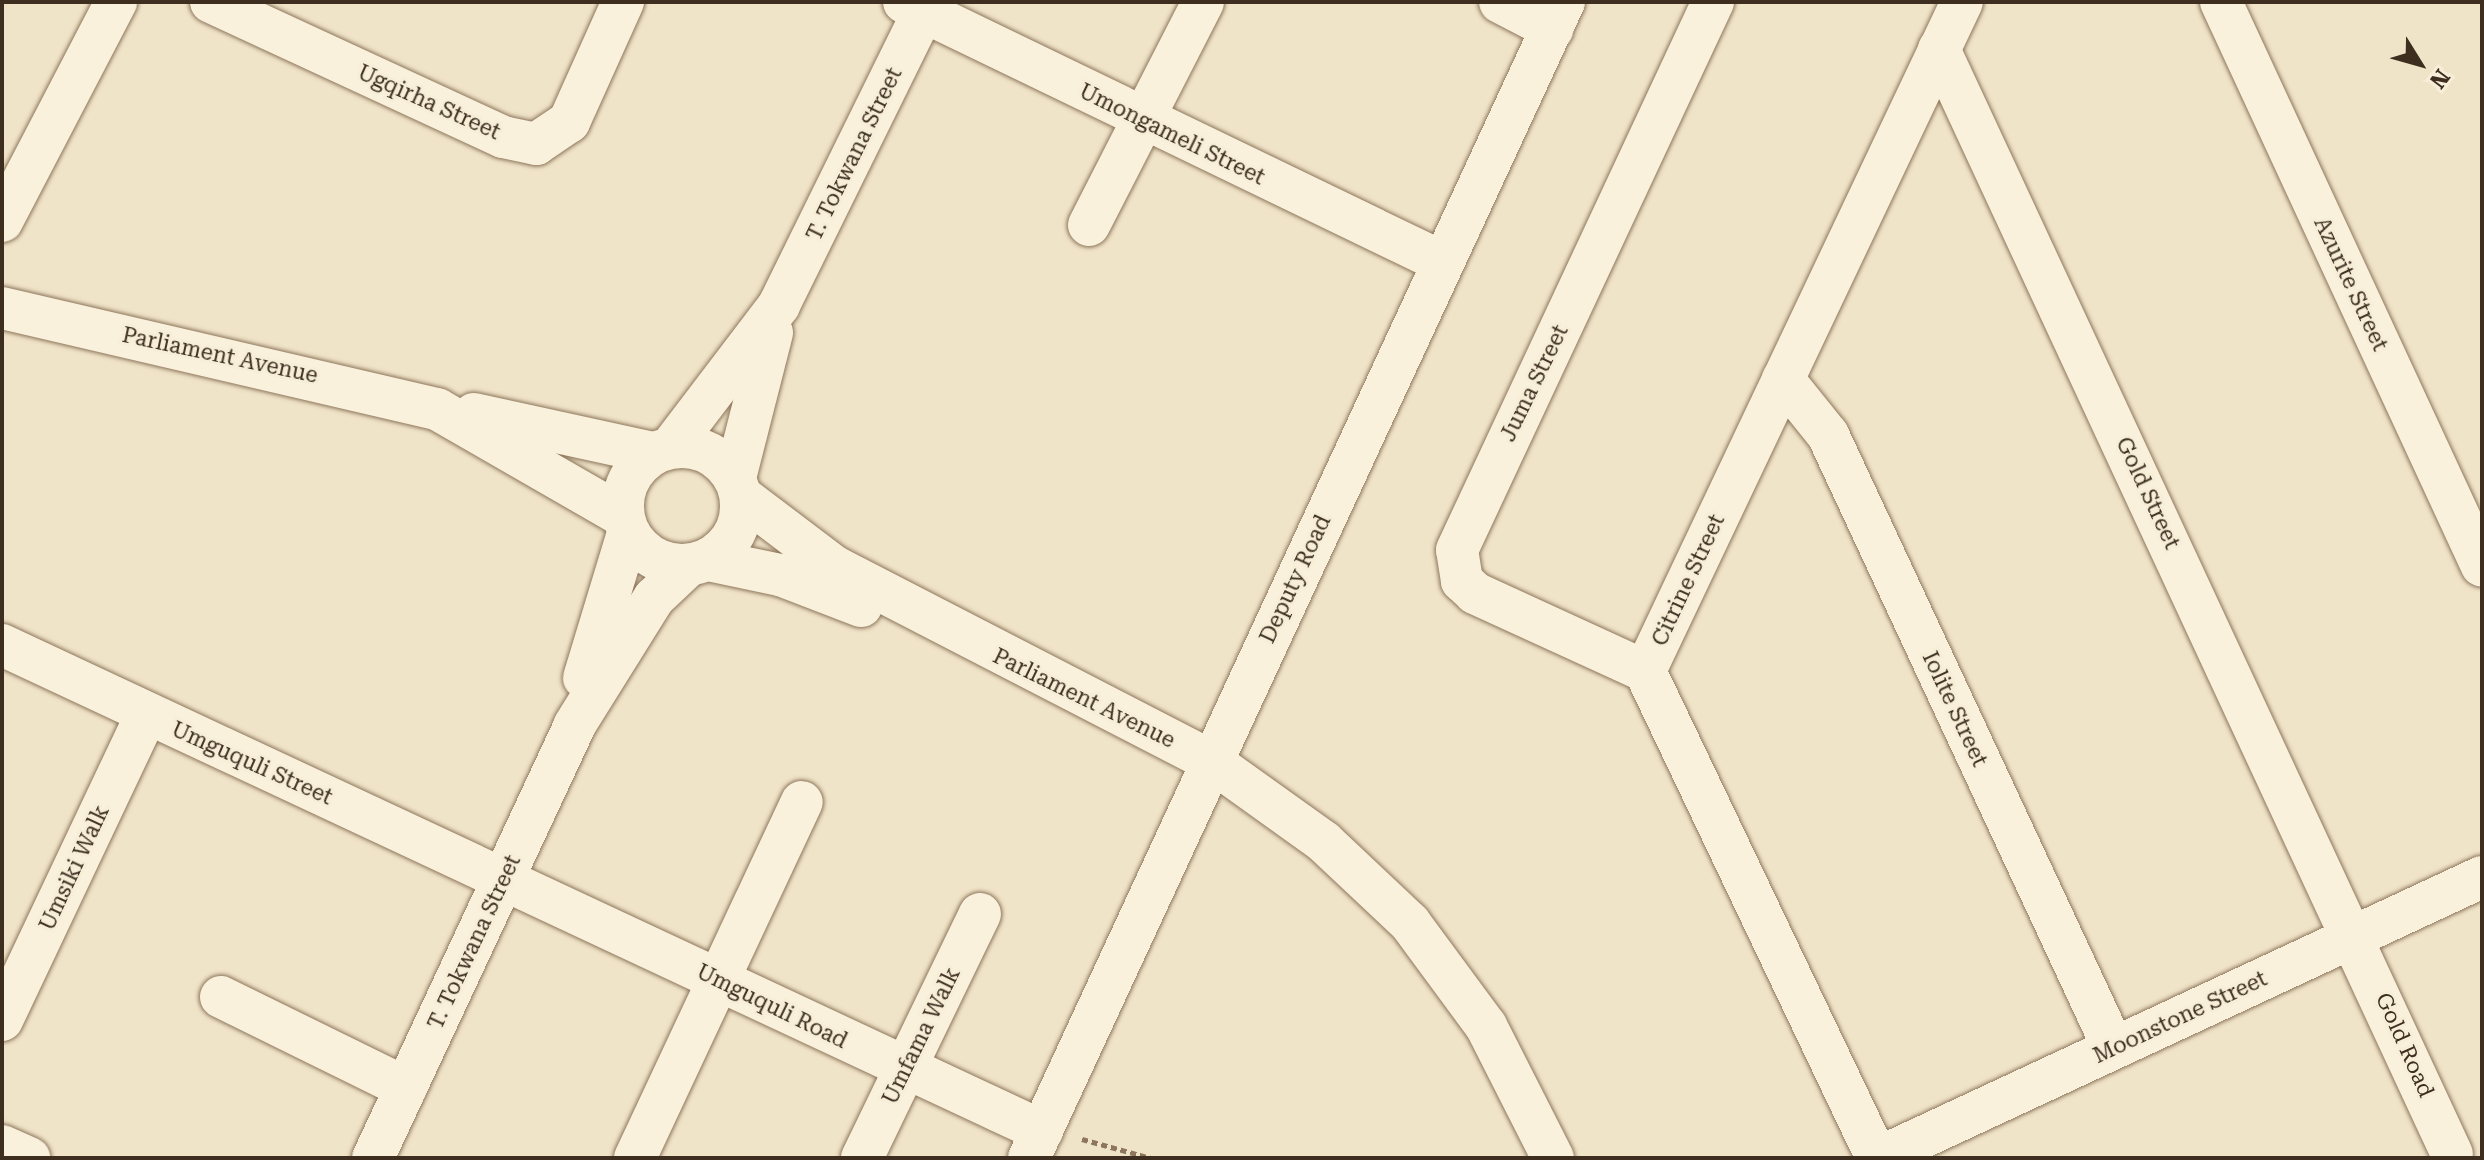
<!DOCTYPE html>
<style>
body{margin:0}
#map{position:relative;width:2484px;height:1160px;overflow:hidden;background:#f0e4c8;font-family:"Roboto Serif",serif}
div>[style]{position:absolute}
.path>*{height:5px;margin-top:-2.5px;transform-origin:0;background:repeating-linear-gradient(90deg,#8d765c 0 6px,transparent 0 10px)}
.roads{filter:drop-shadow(0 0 2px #8d765c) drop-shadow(0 0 2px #8d765c)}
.minor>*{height:42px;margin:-21px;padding:0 21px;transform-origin:21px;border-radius:21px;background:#faf1dc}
.minor>.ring{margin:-21px;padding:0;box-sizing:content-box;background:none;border:42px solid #faf1dc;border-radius:50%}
span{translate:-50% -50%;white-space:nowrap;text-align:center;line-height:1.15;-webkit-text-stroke:6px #f7eed8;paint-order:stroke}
.street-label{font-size:22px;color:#3d2e20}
.frame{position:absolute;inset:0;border:4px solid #3d2e20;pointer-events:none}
.north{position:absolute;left:2380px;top:24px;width:80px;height:80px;-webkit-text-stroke:6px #f7eed8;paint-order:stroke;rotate:127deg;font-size:22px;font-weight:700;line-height:32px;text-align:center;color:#3d2e20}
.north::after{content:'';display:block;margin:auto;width:28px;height:36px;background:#3d2e20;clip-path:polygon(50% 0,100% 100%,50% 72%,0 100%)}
</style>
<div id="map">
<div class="path">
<i style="left:1082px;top:1139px;width:72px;rotate:15.4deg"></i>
</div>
<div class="roads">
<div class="minor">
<i style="left:211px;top:2px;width:322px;rotate:24.8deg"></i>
<i style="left:503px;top:137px;width:34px;rotate:12deg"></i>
<i style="left:536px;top:144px;width:40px;rotate:-34deg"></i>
<i style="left:569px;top:122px;width:132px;rotate:-65.8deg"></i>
<i style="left:904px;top:2px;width:598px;rotate:25.79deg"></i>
<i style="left:1500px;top:2px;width:59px;rotate:27.4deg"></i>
<i style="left:2221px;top:2px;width:621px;rotate:65.17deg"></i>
<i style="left:1939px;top:49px;width:1218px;rotate:65.1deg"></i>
<i style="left:2px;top:221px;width:247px;rotate:-62.5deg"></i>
<i style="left:1089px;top:225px;width:250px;rotate:-62.9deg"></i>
<i style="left:2px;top:308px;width:447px;rotate:13.1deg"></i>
<i style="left:437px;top:409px;width:215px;rotate:29.9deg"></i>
<i style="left:1783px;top:379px;width:72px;rotate:51.2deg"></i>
<i style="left:1828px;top:435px;width:675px;rotate:65.03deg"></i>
<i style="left:474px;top:414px;width:183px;rotate:12.3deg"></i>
<i class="ring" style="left:623px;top:447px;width:76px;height:76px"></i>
<i style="left:671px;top:447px;width:178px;rotate:-52.7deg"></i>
<i style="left:779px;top:305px;width:338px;rotate:-63.8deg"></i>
<i style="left:735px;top:478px;width:150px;rotate:-75.7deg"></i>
<i style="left:741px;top:496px;width:118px;rotate:37.1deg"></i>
<i style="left:835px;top:567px;width:423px;rotate:27.3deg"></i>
<i style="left:1211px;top:761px;width:139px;rotate:35.6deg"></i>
<i style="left:1324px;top:842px;width:118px;rotate:43.3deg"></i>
<i style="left:1410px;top:923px;width:128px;rotate:53.6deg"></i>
<i style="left:1486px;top:1026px;width:148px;rotate:63.1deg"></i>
<i style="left:708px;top:560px;width:74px;rotate:11.8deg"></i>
<i style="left:780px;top:575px;width:87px;rotate:20.9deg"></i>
<i style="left:2px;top:645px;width:1148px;rotate:25.05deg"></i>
<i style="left:1645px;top:671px;width:187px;rotate:-155.4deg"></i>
<i style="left:1475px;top:593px;width:18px;rotate:-137deg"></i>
<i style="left:1462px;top:581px;width:31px;rotate:-99deg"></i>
<i style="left:1457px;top:550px;width:605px;rotate:-64.96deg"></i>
<i style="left:1645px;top:671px;width:740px;rotate:-64.65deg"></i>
<i style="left:1645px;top:671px;width:539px;rotate:64.53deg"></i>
<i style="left:584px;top:678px;width:152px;rotate:-73.1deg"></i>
<i style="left:221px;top:997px;width:206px;rotate:26.2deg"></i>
<i style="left:2px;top:1020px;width:336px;rotate:-64.7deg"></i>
<i style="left:2px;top:1146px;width:30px;rotate:24deg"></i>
<i style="left:373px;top:1158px;width:476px;rotate:-65deg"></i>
<i style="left:574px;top:726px;width:151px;rotate:-58deg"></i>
<i style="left:654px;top:598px;width:48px;rotate:-43.3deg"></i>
<i style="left:635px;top:1158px;width:393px;rotate:-64.9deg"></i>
<i style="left:862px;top:1158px;width:271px;rotate:-64.2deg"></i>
<i style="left:1029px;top:1158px;width:1274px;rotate:-65.17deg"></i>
<i style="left:1878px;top:1158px;width:666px;rotate:-24.95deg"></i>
</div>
</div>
<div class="street-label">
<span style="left:429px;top:102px;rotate:24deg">Ugqirha Street</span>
<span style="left:1172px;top:134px;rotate:26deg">Umongameli Street</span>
<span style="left:854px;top:154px;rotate:-64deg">T. Tokwana Street</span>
<span style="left:2351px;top:284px;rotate:65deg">Azurite Street</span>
<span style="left:220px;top:355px;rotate:12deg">Parliament Avenue</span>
<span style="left:1534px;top:383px;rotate:-64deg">Juma Street</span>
<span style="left:2148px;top:493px;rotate:65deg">Gold Street</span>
<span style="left:1295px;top:579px;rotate:-65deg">Deputy Road</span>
<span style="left:1688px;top:580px;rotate:-65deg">Citrine Street</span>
<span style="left:1084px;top:698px;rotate:26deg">Parliament Avenue</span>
<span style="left:1955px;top:709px;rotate:65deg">Iolite Street</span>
<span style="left:252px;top:763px;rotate:24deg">Umguquli Street</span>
<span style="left:74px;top:868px;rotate:-65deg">Umsiki Walk</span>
<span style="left:474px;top:942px;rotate:-65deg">T. Tokwana Street</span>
<span style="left:772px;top:1006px;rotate:26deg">Umguquli Road</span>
<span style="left:2180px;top:1017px;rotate:-25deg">Moonstone Street</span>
<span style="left:921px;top:1036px;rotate:-64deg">Umfama Walk</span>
<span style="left:2405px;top:1045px;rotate:66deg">Gold Road</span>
</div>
<div class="frame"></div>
<div class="north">N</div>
</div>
